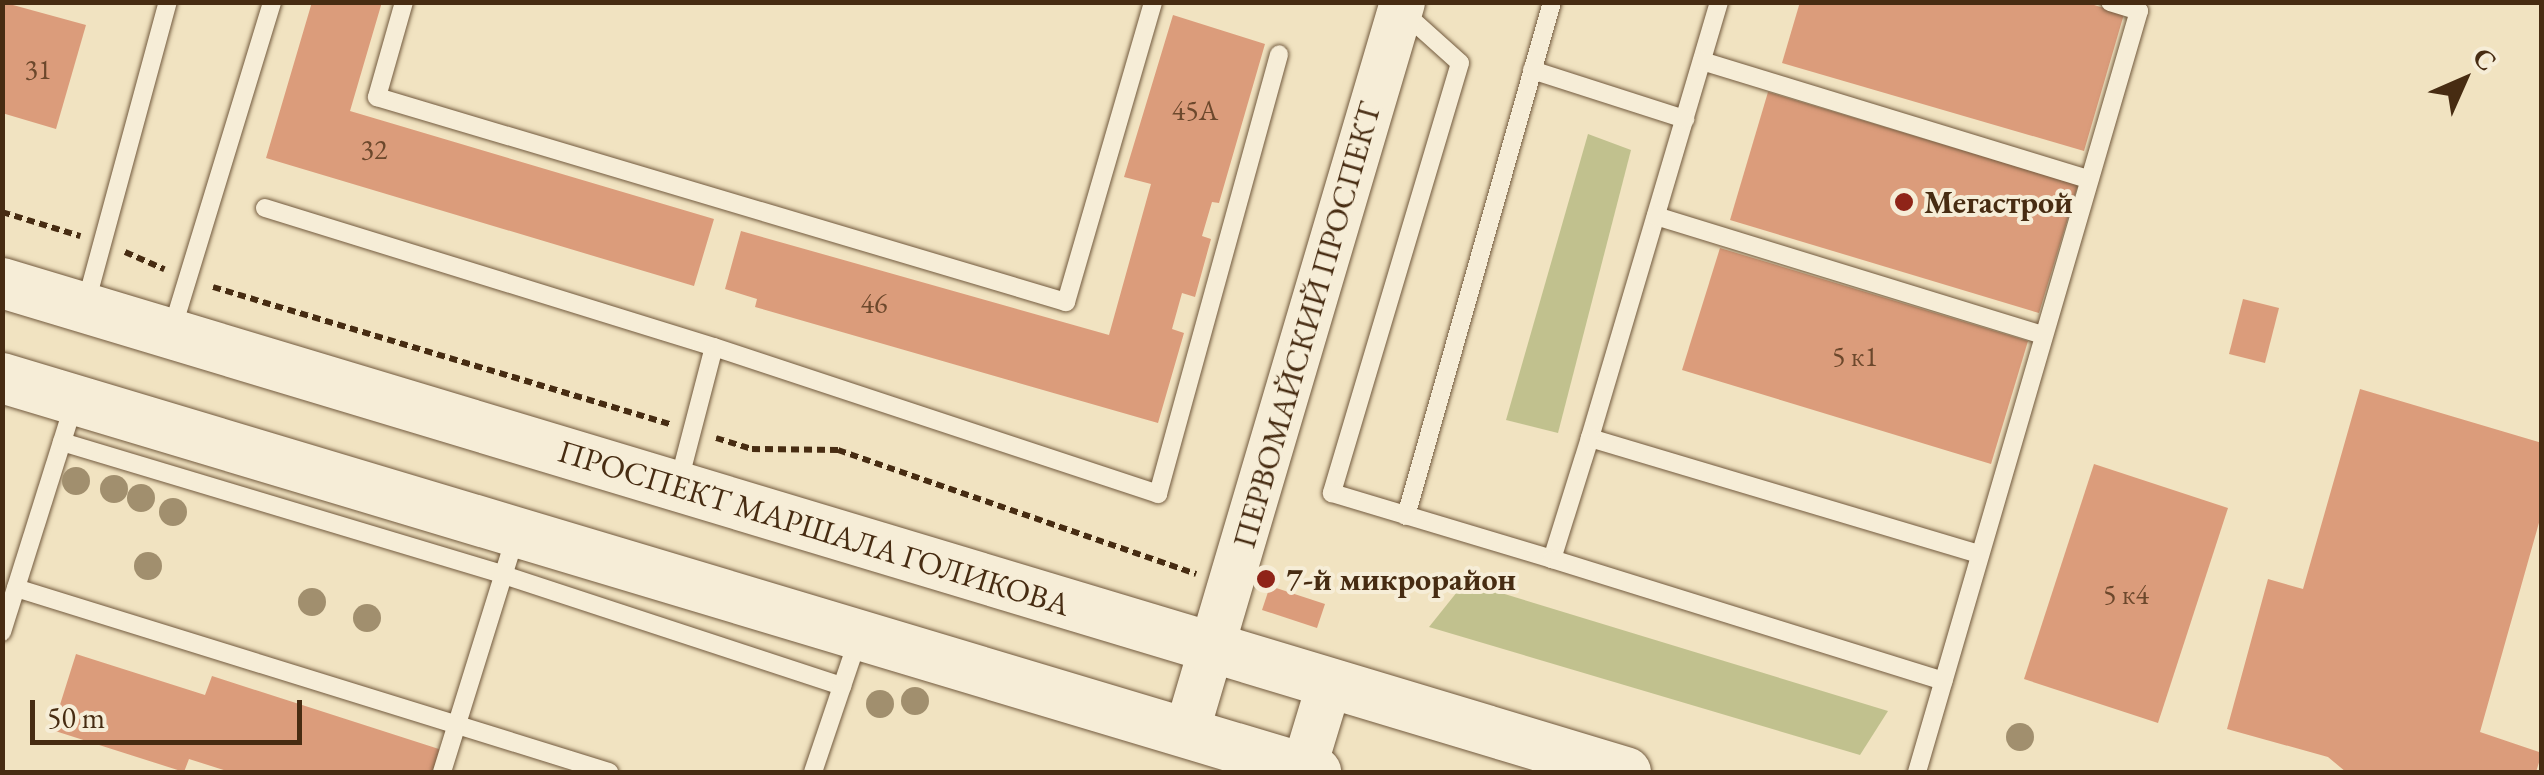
<!DOCTYPE html>
<meta charset="utf-8">
<style>
body{margin:0}
#map{position:relative;width:2544px;height:775px;overflow:hidden;background:#f1e3c1;font-family:"EB Garamond",serif}
div>[style]{position:absolute}
.green>*{inset:0;background:#c1c18e}
.building>*{inset:0;background:#db9c7b}
.path>*{height:6px;margin-top:-3px;transform-origin:0;background:repeating-linear-gradient(90deg,#472c12 0 8px,transparent 0 13px)}
.roads{filter:drop-shadow(0 0 2px #725a3e) drop-shadow(0 0 2px #725a3e)}
.service>*{height:18px;margin:-9px;padding:0 9px;transform-origin:9px;border-radius:9px;background:#f6edd7}
.tertiary>*{height:45px;margin:-22.5px;padding:0 22.5px;transform-origin:22.5px;border-radius:22.5px;background:#f6edd7}
.secondary>*{height:50px;margin:-25px;padding:0 25px;transform-origin:25px;border-radius:25px;background:#f6edd7}
.trees>*{width:28px;height:28px;margin:-14px;border-radius:50%;background:#a18f6e}
.dots>*{width:28px;height:28px;translate:-50% -50%;box-sizing:border-box;border:5px solid #f6edd7;border-radius:50%}
span{translate:-50% -50%;white-space:nowrap;text-align:center;line-height:1.15;-webkit-text-stroke:8px #f6edd7;paint-order:stroke}
.number-label{font-size:28px;color:#6c482c}
.number-label span{-webkit-text-stroke-width:0}
.poi-label{font-size:32px;color:#472c12;font-weight:700}
.left{translate:0 -50%;text-align:left}
.street-label{font-size:32px;color:#472c12}
.frame{position:absolute;inset:0;border:5px solid #472c12;pointer-events:none}
.north{position:absolute;left:2414px;top:30px;width:100px;height:100px;-webkit-text-stroke:8px #f6edd7;paint-order:stroke;rotate:45deg;font-size:28px;font-weight:700;line-height:40px;text-align:center;color:#472c12}
.north::after{content:'';display:block;margin:auto;width:35px;height:45px;background:#472c12;clip-path:polygon(50% 0,100% 100%,50% 72%,0 100%)}
.scale{position:absolute;left:30px;top:700px;width:272px;height:45px;box-sizing:border-box;border:5px solid #472c12;border-top:0;padding-left:12px;font-size:30px;line-height:35px;white-space:nowrap;color:#472c12;-webkit-text-stroke:8px #f6edd7;paint-order:stroke}
</style>
<div id="map">
<div class="green">
<i style="clip-path:polygon(1588px 134px,1631px 150px,1558px 433px,1506px 420px)"></i>
<i style="clip-path:polygon(1465px 582px,1888px 711px,1860px 755px,1429px 627px)"></i>
</div>
<div class="building">
<i style="clip-path:polygon(2px 2px,86px 25px,56px 129px,2px 113px)"></i>
<i style="clip-path:polygon(312px 2px,382px 2px,350px 111px,714px 219px,694px 286px,266px 158px)"></i>
<i style="clip-path:polygon(1800px 2px,2084px 2px,2124px 14px,2084px 151px,1782px 63px)"></i>
<i style="clip-path:polygon(1173px 15px,1265px 44px,1219px 203px,1212px 202px,1202px 236px,1211px 239px,1195px 297px,1182px 293px,1172px 329px,1184px 333px,1158px 423px,755px 307px,757px 299px,725px 289px,741px 231px,1109px 335px,1151px 184px,1124px 177px)"></i>
<i style="clip-path:polygon(1768px 92px,2078px 185px,2039px 313px,1730px 220px)"></i>
<i style="clip-path:polygon(1720px 248px,2028px 341px,1991px 464px,1682px 370px)"></i>
<i style="clip-path:polygon(2243px 299px,2279px 308px,2265px 363px,2229px 354px)"></i>
<i style="clip-path:polygon(2360px 389px,2542px 443px,2542px 512px,2480px 732px,2542px 753px,2536px 772px,2346px 772px,2328px 757px,2227px 729px,2268px 579px,2303px 589px)"></i>
<i style="clip-path:polygon(2094px 464px,2228px 508px,2158px 723px,2024px 679px)"></i>
<i style="clip-path:polygon(1270px 586px,1325px 604px,1317px 628px,1262px 610px)"></i>
<i style="clip-path:polygon(76px 654px,205px 695px,212px 676px,442px 750px,435px 772px,230px 772px,189px 759px,184px 772px,52px 730px)"></i>
</div>
<div class="path">
<i style="left:2px;top:212px;width:82px;rotate:17.1deg"></i>
<i style="left:125px;top:252px;width:43px;rotate:23.6deg"></i>
<i style="left:213px;top:287px;width:477px;rotate:16.7deg"></i>
<i style="left:716px;top:438px;width:38px;rotate:17deg"></i>
<i style="left:752px;top:449px;width:86px;rotate:0.7deg"></i>
<i style="left:838px;top:450px;width:379px;rotate:19.1deg"></i>
</div>
<div class="roads">
<div class="service">
<i style="left:404px;top:2px;width:99px;rotate:105.9deg"></i>
<i style="left:377px;top:97px;width:719px;rotate:16.57deg"></i>
<i style="left:1066px;top:302px;width:312px;rotate:-73.8deg"></i>
<i style="left:1719px;top:2px;width:455px;rotate:106.5deg"></i>
<i style="left:1590px;top:438px;width:405px;rotate:16.6deg"></i>
<i style="left:1401px;top:10px;width:79px;rotate:41.9deg"></i>
<i style="left:1460px;top:63px;width:449px;rotate:106.6deg"></i>
<i style="left:1332px;top:493px;width:230px;rotate:16.7deg"></i>
<i style="left:1552px;top:559px;width:127px;rotate:-72.6deg"></i>
<i style="left:1702px;top:61px;width:405px;rotate:17deg"></i>
<i style="left:1532px;top:70px;width:161px;rotate:17.8deg"></i>
<i style="left:265px;top:208px;width:470px;rotate:17.2deg"></i>
<i style="left:1656px;top:216px;width:405px;rotate:17.1deg"></i>
<i style="left:86px;top:303px;width:312px;rotate:-74.8deg"></i>
<i style="left:171px;top:333px;width:346px;rotate:-73deg"></i>
<i style="left:62px;top:442px;width:462px;rotate:16.7deg"></i>
<i style="left:504px;top:575px;width:356px;rotate:18.2deg"></i>
<i style="left:679px;top:481px;width:138px;rotate:-75.4deg"></i>
<i style="left:714px;top:347px;width:468px;rotate:18.3deg"></i>
<i style="left:1158px;top:494px;width:456px;rotate:-74.6deg"></i>
<i style="left:1406px;top:516px;width:534px;rotate:-74.14deg"></i>
<i style="left:1552px;top:559px;width:410px;rotate:17.3deg"></i>
<i style="left:16px;top:588px;width:621px;rotate:17.24deg"></i>
<i style="left:2px;top:632px;width:240px;rotate:-72.5deg"></i>
<i style="left:442px;top:772px;width:246px;rotate:-72.7deg"></i>
<i style="left:813px;top:772px;width:144px;rotate:-71.3deg"></i>
<i style="left:1917px;top:772px;width:793px;rotate:-73.74deg"></i>
<i style="left:2139px;top:11px;width:30px;rotate:-163deg"></i>
</div>
<div class="tertiary">
<i style="left:1186px;top:732px;width:761px;rotate:-73.52deg"></i>
<i style="left:1302px;top:772px;width:93px;rotate:-73.1deg"></i>
</div>
<div class="secondary">
<i style="left:2px;top:283px;width:1696px;rotate:16.76deg"></i>
<i style="left:2px;top:378px;width:1372px;rotate:16.69deg"></i>
</div>
</div>
<div class="trees">
<i style="left:76px;top:481px"></i>
<i style="left:114px;top:489px"></i>
<i style="left:141px;top:498px"></i>
<i style="left:173px;top:512px"></i>
<i style="left:148px;top:566px"></i>
<i style="left:312px;top:602px"></i>
<i style="left:367px;top:618px"></i>
<i style="left:915px;top:701px"></i>
<i style="left:880px;top:704px"></i>
<i style="left:2020px;top:737px"></i>
</div>
<div class="dots">
<i style="left:1904px;top:202px;background:#8f2418"></i>
<i style="left:1266px;top:579px;background:#8f2418"></i>
</div>
<div class="number-label">
<span style="left:38px;top:69px">31</span>
<span style="left:1195px;top:110px">45А</span>
<span style="left:374px;top:149px">32</span>
<span style="left:874px;top:303px">46</span>
<span style="left:1855px;top:356px">5 к1</span>
<span style="left:2126px;top:594px">5 к4</span>
</div>
<div class="poi-label">
<span class="left" style="left:1924px;top:202px">Мегастрой</span>
<span class="left" style="left:1286px;top:579px">7-й микрорайон</span>
</div>
<div class="street-label">
<span style="left:1307px;top:325px;rotate:-74deg">ПЕРВОМАЙСКИЙ ПРОСПЕКТ</span>
<span style="left:814px;top:528px;rotate:17deg">ПРОСПЕКТ МАРШАЛА ГОЛИКОВА</span>
</div>
<div class="frame"></div>
<div class="north">С</div>
<div class="scale">50 m</div>
</div>
